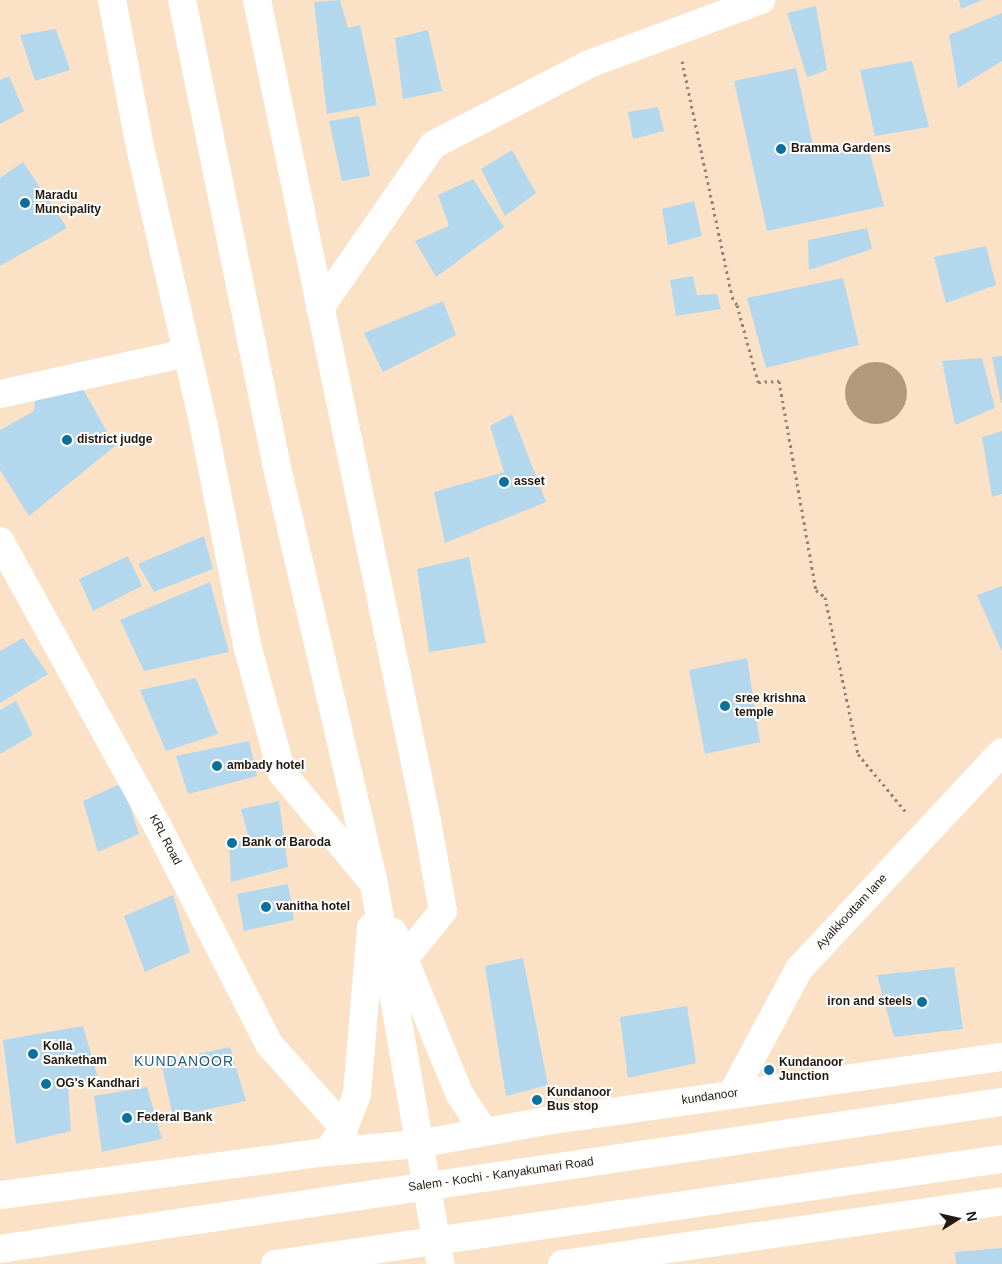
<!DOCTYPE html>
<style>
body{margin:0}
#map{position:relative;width:1002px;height:1264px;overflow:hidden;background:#fbe2c6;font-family:Helvetica,sans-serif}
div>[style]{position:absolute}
.water>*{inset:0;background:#b2997d}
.round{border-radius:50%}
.building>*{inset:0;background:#b3d7ed}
.path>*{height:3px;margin-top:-1.5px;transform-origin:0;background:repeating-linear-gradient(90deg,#93826f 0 2.5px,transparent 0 6.5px)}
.street>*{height:28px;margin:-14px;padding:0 14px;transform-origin:14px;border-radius:14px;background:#fff}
.secondary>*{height:28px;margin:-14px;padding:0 14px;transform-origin:14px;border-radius:14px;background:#fff}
.highway>*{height:28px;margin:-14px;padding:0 14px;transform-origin:14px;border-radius:14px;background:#fff}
.dots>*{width:14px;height:14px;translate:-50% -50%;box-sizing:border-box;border:2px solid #fff;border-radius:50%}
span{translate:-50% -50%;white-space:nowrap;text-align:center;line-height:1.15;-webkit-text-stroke:4px #fff;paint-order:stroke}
.poi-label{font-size:12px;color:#22190f;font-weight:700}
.left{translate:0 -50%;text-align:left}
.right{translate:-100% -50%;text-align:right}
.street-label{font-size:12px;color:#22190f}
.neighbourhood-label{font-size:14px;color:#225d7d;letter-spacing:1px}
.north{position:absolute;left:932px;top:1194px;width:50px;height:50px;-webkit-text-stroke:4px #fff;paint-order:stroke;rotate:80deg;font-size:14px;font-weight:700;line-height:20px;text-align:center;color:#22190f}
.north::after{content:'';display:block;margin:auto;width:18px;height:22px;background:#22190f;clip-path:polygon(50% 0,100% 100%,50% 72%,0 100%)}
</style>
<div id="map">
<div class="water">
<i class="round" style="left:845px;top:362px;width:62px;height:62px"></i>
</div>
<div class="building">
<i style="clip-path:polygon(340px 0,348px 28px,360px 25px,377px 105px,327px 114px,314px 2px)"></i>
<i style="clip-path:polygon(959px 0,982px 0,961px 9px)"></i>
<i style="clip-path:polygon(816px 6px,827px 70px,807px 77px,787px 13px)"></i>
<i style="clip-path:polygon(1002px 13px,1002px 61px,958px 88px,949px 35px)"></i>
<i style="clip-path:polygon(56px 29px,70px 70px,35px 81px,20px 35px)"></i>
<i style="clip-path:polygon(428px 30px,442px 91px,403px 99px,395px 38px)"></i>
<i style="clip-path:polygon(912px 61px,929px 127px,875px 136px,860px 70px)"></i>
<i style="clip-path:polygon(796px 68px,815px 154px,867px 143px,884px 206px,767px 231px,734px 81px)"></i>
<i style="clip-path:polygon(9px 76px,24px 111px,0 124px,0 80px)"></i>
<i style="clip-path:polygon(658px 107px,664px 131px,633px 139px,628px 112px)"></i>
<i style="clip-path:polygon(359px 116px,370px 176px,342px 181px,329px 121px)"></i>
<i style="clip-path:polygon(512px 150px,536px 193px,505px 216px,481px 169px)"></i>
<i style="clip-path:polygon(23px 162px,67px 228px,0 266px,0 178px)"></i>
<i style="clip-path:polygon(473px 179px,504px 227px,436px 277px,415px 241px,449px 226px,438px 195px)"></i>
<i style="clip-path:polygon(694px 201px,702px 236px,668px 245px,662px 209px)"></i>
<i style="clip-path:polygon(867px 228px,872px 249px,809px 270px,808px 240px)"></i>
<i style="clip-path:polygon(986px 246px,996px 285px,946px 303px,934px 257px)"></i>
<i style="clip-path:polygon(693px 276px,697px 295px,717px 294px,721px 309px,676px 316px,670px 280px)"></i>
<i style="clip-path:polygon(843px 278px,859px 345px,766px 368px,747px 298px)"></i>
<i style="clip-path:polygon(443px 301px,456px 335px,383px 372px,364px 333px)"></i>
<i style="clip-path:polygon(1002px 356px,1002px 403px,1001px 403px,992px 357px)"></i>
<i style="clip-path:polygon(982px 358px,995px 408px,955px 425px,942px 361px)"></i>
<i style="clip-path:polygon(83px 389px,115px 446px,29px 516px,0 470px,0 430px,34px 411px,35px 399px)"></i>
<i style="clip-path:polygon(512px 414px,546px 502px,445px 543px,434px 492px,504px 472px,490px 426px)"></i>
<i style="clip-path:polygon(1002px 431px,1002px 494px,992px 497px,982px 437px)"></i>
<i style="clip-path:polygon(204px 536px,213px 569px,154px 592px,138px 564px)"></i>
<i style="clip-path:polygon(128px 556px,142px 586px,93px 611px,79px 579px)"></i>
<i style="clip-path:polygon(469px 557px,486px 643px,429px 652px,417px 569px)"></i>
<i style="clip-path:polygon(210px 582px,229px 652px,144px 671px,120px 620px)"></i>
<i style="clip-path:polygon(1002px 586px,1002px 652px,977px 595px)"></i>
<i style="clip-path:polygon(23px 638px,48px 674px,0 703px,0 651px)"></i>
<i style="clip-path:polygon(747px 658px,760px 742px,705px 754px,689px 670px)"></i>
<i style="clip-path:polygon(196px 678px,218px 734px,166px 751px,140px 690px)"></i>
<i style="clip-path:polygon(16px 701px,33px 735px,0 754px,0 710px)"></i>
<i style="clip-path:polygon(249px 741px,257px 776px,188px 794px,176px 756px)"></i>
<i style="clip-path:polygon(122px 783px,139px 834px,98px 852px,83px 801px)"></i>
<i style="clip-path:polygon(279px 801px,288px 867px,231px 882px,229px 844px,249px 839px,241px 809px)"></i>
<i style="clip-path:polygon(288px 884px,294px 920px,244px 931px,237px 894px)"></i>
<i style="clip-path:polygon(173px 895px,190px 952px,145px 972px,124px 916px)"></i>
<i style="clip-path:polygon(523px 958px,548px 1085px,506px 1096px,485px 966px)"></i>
<i style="clip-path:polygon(954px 967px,963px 1029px,894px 1037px,877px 975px)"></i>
<i style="clip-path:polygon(687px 1006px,696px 1063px,628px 1078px,620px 1017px)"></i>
<i style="clip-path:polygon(83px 1026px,99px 1081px,68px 1086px,71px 1131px,16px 1144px,3px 1040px)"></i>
<i style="clip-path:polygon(230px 1047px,246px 1101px,173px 1117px,161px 1062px)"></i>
<i style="clip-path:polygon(147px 1087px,162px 1139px,102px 1152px,94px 1096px)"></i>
<i style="clip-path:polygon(1002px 1248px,1002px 1264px,956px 1264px,955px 1252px)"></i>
</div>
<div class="path">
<i style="left:682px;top:61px;width:241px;rotate:78deg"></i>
<i style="left:732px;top:297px;width:9px;rotate:58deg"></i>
<i style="left:737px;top:305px;width:80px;rotate:74.7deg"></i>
<i style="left:758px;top:382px;width:21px;rotate:-3deg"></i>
<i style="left:779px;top:381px;width:212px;rotate:80deg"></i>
<i style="left:816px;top:590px;width:11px;rotate:38deg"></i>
<i style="left:825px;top:597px;width:160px;rotate:78.1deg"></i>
<i style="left:858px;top:754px;width:75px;rotate:50.4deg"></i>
</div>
<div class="street">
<i style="left:112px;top:0;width:150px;rotate:79.2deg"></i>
<i style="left:140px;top:147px;width:287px;rotate:77.1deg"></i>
<i style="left:204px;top:427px;width:226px;rotate:78.8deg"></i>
<i style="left:248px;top:649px;width:129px;rotate:74.7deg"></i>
<i style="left:282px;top:773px;width:144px;rotate:50.3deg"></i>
<i style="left:320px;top:308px;width:198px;rotate:-55.3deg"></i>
<i style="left:433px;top:145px;width:176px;rotate:-27.4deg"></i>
<i style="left:589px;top:64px;width:184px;rotate:-20.4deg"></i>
<i style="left:0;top:394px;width:191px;rotate:-12.4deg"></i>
<i style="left:0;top:541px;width:327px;rotate:61.1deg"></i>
<i style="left:158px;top:827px;width:244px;rotate:62.9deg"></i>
<i style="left:269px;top:1044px;width:113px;rotate:48.2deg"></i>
<i style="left:732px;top:1094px;width:142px;rotate:-61.8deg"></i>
<i style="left:799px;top:969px;width:297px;rotate:-46.9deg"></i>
</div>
<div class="secondary">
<i style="left:257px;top:0;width:838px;rotate:78.3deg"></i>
<i style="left:427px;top:821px;width:91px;rotate:79.9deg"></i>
<i style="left:443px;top:911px;width:62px;rotate:129.1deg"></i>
<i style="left:0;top:1195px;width:330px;rotate:-7.5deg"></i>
<i style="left:327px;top:1152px;width:91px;rotate:-5deg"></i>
<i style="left:418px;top:1144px;width:130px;rotate:-10.2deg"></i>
<i style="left:546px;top:1121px;width:460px;rotate:-8deg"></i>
<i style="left:562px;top:1264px;width:444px;rotate:-8.1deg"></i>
</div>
<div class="highway">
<i style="left:182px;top:0;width:472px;rotate:78.5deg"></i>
<i style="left:276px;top:463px;width:432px;rotate:76.9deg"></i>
<i style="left:374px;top:884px;width:386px;rotate:80.1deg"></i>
<i style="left:393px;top:932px;width:174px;rotate:67.7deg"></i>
<i style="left:459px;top:1093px;width:46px;rotate:57.3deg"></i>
<i style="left:327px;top:1152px;width:29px;rotate:-55deg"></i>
<i style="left:344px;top:1128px;width:36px;rotate:-69deg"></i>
<i style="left:357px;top:1094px;width:167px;rotate:-85.2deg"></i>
<i style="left:0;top:1249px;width:1013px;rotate:-8.35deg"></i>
<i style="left:275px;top:1264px;width:735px;rotate:-8.22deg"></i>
</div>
<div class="dots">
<i style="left:781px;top:149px;background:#0c709e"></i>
<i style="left:25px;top:203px;background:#0c709e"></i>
<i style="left:67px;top:440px;background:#0c709e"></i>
<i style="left:504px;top:482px;background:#0c709e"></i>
<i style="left:725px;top:706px;background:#0c709e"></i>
<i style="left:217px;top:766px;background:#0c709e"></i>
<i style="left:232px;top:843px;background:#0c709e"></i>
<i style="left:266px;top:907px;background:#0c709e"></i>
<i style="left:922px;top:1002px;background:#0c709e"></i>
<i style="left:33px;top:1054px;background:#0c709e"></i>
<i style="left:769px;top:1070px;background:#0c709e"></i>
<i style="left:46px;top:1084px;background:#0c709e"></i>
<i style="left:537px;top:1100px;background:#0c709e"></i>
<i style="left:127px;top:1118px;background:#0c709e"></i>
</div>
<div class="poi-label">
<span class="left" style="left:791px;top:149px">Bramma Gardens</span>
<span class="left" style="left:35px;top:203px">Maradu<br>Muncipality</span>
<span class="left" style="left:77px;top:440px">district judge</span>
<span class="left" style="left:514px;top:482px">asset</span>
<span class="left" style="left:735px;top:706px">sree krishna<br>temple</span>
<span class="left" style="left:227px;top:766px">ambady hotel</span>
<span class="left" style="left:242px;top:843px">Bank of Baroda</span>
<span class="left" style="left:276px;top:907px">vanitha hotel</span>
<span class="right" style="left:912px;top:1002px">iron and steels</span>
<span class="left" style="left:43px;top:1054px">Kolla<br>Sanketham</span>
<span class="left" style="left:779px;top:1070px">Kundanoor<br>Junction</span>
<span class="left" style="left:56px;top:1084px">OG's Kandhari</span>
<span class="left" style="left:547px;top:1100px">Kundanoor<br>Bus stop</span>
<span class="left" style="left:137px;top:1118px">Federal Bank</span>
</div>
<div class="street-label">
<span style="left:165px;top:840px;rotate:62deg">KRL Road</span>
<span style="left:852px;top:912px;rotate:-47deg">Ayalkkoottam lane</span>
<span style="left:710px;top:1097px;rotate:-8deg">kundanoor</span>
<span style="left:501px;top:1175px;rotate:-8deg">Salem - Kochi - Kanyakumari Road</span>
</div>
<div class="neighbourhood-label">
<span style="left:184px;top:1061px">KUNDANOOR</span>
</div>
<div class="north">N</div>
</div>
